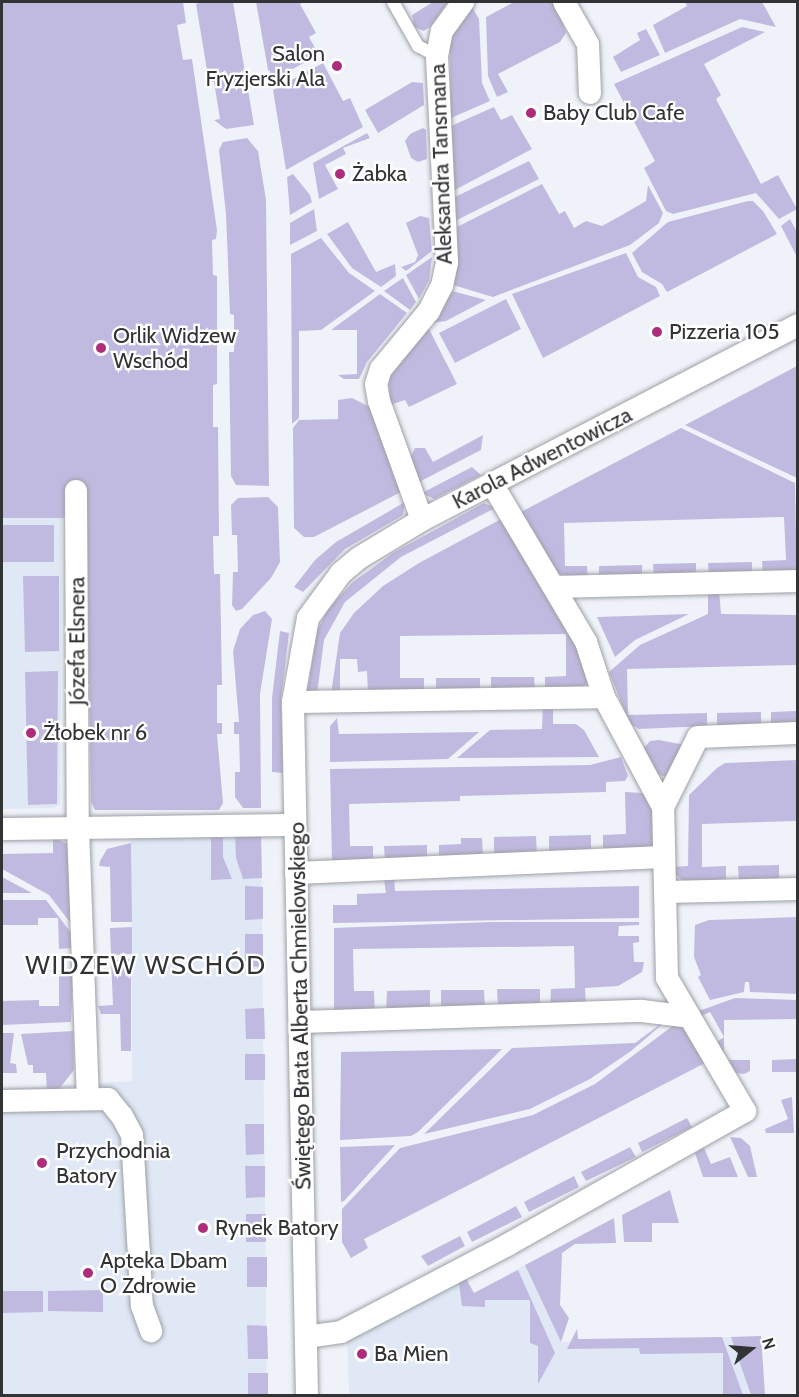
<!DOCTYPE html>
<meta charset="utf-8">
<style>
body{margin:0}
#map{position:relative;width:799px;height:1397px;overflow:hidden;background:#eff3f9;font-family:Cabin,sans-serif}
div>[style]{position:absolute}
.built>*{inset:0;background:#dfe8f4}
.green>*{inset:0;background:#c1bae0}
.roads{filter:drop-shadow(0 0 2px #9da0a6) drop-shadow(0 0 2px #9da0a6)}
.lane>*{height:12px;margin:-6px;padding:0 6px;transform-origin:6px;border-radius:6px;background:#fff}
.street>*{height:22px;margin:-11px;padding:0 11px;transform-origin:11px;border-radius:11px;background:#fff}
.dots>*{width:16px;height:16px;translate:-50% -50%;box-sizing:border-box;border:3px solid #fff;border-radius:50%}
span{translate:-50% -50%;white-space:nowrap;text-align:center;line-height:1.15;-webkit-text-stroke:4.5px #fff;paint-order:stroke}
.poi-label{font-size:22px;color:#323335}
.right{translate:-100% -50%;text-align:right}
.left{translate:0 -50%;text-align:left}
.street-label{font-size:22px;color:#323335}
.quarter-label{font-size:26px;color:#323335;letter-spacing:1.5px}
.frame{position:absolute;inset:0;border:3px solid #323335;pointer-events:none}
.north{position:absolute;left:721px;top:1319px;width:60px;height:60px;-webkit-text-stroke:4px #fff;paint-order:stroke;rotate:73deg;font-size:16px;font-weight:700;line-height:24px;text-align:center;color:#323335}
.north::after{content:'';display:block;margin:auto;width:21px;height:27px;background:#323335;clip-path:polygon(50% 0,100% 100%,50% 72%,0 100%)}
</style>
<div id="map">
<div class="built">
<i style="clip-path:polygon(2px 518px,62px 518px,60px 805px,52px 808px,2px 809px)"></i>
<i style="clip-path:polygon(131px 833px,261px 834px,267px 1395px,2px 1396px,2px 1089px,132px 1081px)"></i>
<i style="clip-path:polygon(525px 1265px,561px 1342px,761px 1336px,764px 1395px,349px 1395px,347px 1336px,464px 1275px,474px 1293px)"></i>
</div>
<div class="green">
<i style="clip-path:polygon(2px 2px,183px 2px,186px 23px,177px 25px,183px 60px,192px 59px,217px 230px,216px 239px,212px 240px,213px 275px,217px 276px,217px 384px,213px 385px,213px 427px,218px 427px,219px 536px,213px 536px,214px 574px,220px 574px,222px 685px,217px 685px,217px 723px,222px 723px,222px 734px,217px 734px,223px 803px,219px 810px,95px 810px,91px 802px,87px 518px,2px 518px)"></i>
<i style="clip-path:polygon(201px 2px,233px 2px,254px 125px,226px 129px,214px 120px,220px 119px,214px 82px,209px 82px,196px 4px)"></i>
<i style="clip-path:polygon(256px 2px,303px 2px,300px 4px,316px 33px,309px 37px,319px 55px,270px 81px)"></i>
<i style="clip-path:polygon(433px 2px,448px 2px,431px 26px,424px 31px,414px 27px,412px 15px)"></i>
<i style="clip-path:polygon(514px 2px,556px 2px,566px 33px,560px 42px,498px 74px,508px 92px,497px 97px,488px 76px,486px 17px)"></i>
<i style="clip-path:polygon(685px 2px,762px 2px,776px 27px,740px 19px,665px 53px,653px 25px,687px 6px)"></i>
<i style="clip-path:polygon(471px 5px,479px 19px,482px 83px,490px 101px,451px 118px,450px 46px,455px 27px)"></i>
<i style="clip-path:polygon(742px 27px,765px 32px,704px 64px,721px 95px,716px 99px,761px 184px,778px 175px,797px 209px,779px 219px,756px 193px,673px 214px,666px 211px,644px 168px,655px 161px,614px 84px)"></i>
<i style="clip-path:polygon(646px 29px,660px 55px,621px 72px,613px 57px,640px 40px,637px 33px)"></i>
<i style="clip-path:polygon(323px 63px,343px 101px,350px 98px,363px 127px,286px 170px,273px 90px)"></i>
<i style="clip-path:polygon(412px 82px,423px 83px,424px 105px,378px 133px,365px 110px)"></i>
<i style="clip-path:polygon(494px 107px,501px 120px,512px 115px,532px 149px,453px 191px,451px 126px)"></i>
<i style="clip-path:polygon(423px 128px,426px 130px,427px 159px,418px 162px,411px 158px,405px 141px,410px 134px)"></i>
<i style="clip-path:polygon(367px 133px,370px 138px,343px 148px,346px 154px,325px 165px,338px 189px,319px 199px,313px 163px)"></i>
<i style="clip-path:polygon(247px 138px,258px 151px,266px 200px,269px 486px,236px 485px,231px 476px,229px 352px,234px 352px,234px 315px,230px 314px,226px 214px,219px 150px,223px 142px)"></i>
<i style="clip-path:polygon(529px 161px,539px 179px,455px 221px,455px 197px)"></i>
<i style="clip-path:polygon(293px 174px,310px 195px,312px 202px,290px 215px,287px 177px)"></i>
<i style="clip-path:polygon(542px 184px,559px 214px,565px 211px,574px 228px,586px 221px,602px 226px,622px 215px,646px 201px,648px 185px,663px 213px,659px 223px,630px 245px,493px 297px,453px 285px,458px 266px,457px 227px)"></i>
<i style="clip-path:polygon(748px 201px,753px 201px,763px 211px,777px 234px,667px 292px,662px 284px,642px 272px,632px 253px,668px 222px)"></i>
<i style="clip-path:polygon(314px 209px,317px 231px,290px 245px,290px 223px)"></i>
<i style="clip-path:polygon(420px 216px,429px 218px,432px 251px,406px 271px,401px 267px,415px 262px,418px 255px,406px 223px)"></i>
<i style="clip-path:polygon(790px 219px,797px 232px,797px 257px,781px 226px)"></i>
<i style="clip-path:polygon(348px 222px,376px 272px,395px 264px,396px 276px,381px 287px,352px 268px,327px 234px)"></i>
<i style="clip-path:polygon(321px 238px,349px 273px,375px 291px,321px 330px,299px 331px,299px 418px,292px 424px,291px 254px)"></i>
<i style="clip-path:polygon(626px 253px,638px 277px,656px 287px,660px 296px,543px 358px,512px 294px)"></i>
<i style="clip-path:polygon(432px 257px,429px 280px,419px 299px,406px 275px)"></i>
<i style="clip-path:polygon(403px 278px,416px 302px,410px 310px,384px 291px)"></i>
<i style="clip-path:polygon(452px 291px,486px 300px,446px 321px,432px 323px)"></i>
<i style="clip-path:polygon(380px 294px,407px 313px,367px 362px,359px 379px,344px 379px,338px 375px,357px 374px,357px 330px,331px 330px)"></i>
<i style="clip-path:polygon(506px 299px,521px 329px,455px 363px,439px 333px)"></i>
<i style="clip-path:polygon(428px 327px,457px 384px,409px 407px,405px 400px,390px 405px,389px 378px)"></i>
<i style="clip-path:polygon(797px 366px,797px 478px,685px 425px)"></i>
<i style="clip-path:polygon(352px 398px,370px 407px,401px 492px,314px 537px,304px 537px,294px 528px,293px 428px,299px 420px,338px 419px,338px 400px)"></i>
<i style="clip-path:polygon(681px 428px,795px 483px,797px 572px,763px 574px,762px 561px,786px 560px,784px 517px,564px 523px,565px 566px,587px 566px,588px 579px,558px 574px,519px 513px)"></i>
<i style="clip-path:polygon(483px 435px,481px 450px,419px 482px,410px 458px,415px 448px,425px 448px,433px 462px)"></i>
<i style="clip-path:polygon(472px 467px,481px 475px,434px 499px,422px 493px)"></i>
<i style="clip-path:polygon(268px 497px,278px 507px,280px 562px,271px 578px,242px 609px,236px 611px,232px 605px,233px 572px,238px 572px,237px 535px,232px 535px,231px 505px,238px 498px)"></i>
<i style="clip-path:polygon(405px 502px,403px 515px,345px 549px,303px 592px,294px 587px,315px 560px,336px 542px)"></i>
<i style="clip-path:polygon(484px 503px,495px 508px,401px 557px,345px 602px,324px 640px,317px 694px,307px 694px,317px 631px,327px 610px,353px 582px,393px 553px)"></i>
<i style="clip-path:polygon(503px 518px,572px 632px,588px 682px,582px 687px,545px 689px,545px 677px,566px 676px,566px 634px,400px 636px,400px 678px,424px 678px,424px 691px,368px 693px,367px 671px,358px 672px,357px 659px,340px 659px,340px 694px,331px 694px,340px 633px,354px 613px,383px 586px,419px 563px)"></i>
<i style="clip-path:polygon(2px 525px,54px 525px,54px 562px,2px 562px)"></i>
<i style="clip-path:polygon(752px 562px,752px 574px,709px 576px,708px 563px)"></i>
<i style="clip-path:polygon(696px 563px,696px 576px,654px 577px,653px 564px)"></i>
<i style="clip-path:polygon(642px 565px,642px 577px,599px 578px,599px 566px)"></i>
<i style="clip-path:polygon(23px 576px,59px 576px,59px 651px,25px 652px)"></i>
<i style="clip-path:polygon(708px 590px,719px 590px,721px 614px,797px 615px,797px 665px,627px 669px,628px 715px,707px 713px,707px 726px,639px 729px,630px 724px,609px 672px,640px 645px,708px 614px)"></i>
<i style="clip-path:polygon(265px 611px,272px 619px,260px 694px,261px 808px,243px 808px,235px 797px,235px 772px,240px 772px,239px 734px,234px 734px,234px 722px,239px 722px,233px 651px,240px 629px,253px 615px)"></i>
<i style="clip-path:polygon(689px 614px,635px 640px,615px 657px,597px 617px)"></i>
<i style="clip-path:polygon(280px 631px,289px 633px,281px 699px,283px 773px,272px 772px,272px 698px)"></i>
<i style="clip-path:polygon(58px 671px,57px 804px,28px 805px,25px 672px)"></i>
<i style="clip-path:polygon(491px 677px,534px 677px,535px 689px,491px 690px)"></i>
<i style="clip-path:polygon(436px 678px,480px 678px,480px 690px,436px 692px)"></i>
<i style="clip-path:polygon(543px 703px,553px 703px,553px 724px,576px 724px,584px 730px,599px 757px,457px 758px,490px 730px,542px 729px)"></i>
<i style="clip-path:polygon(797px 711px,797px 724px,771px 725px,771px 712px)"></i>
<i style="clip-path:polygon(761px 712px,761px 725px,717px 726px,717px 713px)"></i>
<i style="clip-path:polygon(337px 718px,339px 734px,479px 732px,448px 759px,330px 762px,330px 726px)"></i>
<i style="clip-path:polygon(659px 740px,685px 745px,668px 777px,658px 775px,643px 749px,650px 741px)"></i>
<i style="clip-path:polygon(621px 757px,628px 776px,625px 781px,606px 782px,606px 792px,460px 796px,460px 801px,349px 804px,350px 846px,373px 846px,373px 860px,332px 861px,330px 769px,590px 765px)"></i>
<i style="clip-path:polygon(797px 760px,797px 821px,702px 824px,702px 867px,726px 866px,726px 883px,685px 883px,674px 873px,672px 867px,688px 866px,689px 795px,717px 768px,725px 763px)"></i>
<i style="clip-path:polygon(625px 792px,642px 793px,651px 799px,655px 809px,653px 845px,644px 851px,603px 853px,603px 835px,626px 834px)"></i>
<i style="clip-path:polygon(261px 834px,262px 878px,243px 879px,236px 858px,235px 835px)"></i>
<i style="clip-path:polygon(211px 835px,223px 835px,223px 857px,232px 879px,211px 880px)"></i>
<i style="clip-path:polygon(591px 835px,591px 854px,549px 856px,549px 836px)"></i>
<i style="clip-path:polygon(536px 836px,537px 855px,494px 856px,494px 837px)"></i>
<i style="clip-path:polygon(53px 837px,69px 845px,72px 925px,49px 895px,2px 869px,2px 854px,53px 853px)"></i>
<i style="clip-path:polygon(461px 838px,482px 838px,483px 856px,439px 858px,439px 845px,461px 844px)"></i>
<i style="clip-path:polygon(131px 843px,132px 922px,111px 922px,110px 867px,99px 866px,100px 861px,107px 849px)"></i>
<i style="clip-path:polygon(427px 845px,427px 858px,385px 860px,384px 846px)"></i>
<i style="clip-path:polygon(779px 865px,779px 882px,739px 883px,738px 866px)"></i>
<i style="clip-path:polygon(383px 874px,394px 874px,395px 891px,639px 886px,639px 918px,333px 923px,333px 905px,357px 905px,357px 894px,386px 893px)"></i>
<i style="clip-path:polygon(2px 877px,32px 893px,2px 893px)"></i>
<i style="clip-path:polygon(245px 886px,263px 887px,263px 919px,245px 920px)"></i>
<i style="clip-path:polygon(2px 900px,46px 900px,72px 934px,72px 948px,59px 949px,58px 918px,38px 918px,38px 925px,2px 925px)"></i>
<i style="clip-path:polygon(797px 917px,797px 994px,750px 992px,749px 982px,745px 982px,744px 992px,710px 1000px,698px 977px,701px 975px,694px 957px,695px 925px,709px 920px)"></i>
<i style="clip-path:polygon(492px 922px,639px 922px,639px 925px,619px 926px,618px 936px,639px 936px,639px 942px,633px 943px,634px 962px,644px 962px,642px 972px,618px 986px,585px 988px,586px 1007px,550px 1009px,551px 989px,575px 988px,574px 946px,353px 949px,354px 991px,374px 991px,375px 1013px,334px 1014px,334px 928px)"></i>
<i style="clip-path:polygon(132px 927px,132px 954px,111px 955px,110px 928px)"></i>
<i style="clip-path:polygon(245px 934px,263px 934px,263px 967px,245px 966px)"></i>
<i style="clip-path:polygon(131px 959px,131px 1051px,121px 1051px,120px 1014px,101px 1014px,98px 1006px,113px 1005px,111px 960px)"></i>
<i style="clip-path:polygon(73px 972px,71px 1022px,2px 1025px,2px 1001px,39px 1000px,39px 1006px,59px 1006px,59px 973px)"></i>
<i style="clip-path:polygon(497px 989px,540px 989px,540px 1009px,498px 1010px)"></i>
<i style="clip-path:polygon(430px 990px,430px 1011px,386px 1012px,387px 991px)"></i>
<i style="clip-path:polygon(441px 990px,484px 990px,485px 1009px,441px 1011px)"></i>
<i style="clip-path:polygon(735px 998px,797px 1000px,797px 1019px,724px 1020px,724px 1060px,750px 1060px,750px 1071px,744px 1074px,728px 1072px,714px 1044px,724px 1037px,710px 1012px,699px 1017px,696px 1012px)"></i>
<i style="clip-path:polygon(264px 1008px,265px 1039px,246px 1039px,245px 1009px)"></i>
<i style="clip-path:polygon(657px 1018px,665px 1022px,631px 1051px,590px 1079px,530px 1109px,424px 1134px,512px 1048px,635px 1043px,658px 1026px)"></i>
<i style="clip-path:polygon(678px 1022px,704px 1049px,709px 1061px,364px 1239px,368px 1248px,351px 1258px,342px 1242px,342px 1209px,400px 1148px,533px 1115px,595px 1084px)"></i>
<i style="clip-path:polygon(73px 1031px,74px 1070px,59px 1089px,47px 1091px,46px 1073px,33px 1073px,33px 1065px,28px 1065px,21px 1034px)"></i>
<i style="clip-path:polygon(2px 1033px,14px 1033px,10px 1063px,16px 1064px,17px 1073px,2px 1073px)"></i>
<i style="clip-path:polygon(502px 1049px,418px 1132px,411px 1136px,340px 1140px,341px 1052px)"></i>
<i style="clip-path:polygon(245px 1054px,265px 1054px,265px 1080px,245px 1080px)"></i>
<i style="clip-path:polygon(797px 1059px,797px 1072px,772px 1072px,772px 1060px)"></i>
<i style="clip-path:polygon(792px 1097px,794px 1133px,766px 1133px,765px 1129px,788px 1119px,781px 1100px)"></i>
<i style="clip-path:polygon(687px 1118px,692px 1127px,642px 1152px,638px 1143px)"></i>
<i style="clip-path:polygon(245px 1124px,264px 1124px,264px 1154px,246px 1155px)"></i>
<i style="clip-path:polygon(730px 1137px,741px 1138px,750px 1146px,757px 1177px,748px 1177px)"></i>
<i style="clip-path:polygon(395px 1145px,344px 1201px,341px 1202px,340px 1147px)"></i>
<i style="clip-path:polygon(630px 1147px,636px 1157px,586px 1181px,581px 1172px)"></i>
<i style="clip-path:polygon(704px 1148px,711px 1164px,730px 1157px,738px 1177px,703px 1177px,695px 1153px)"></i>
<i style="clip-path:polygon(245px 1166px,265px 1166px,265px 1197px,246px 1198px)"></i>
<i style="clip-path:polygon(574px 1176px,579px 1187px,529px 1212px,524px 1202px)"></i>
<i style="clip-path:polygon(670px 1190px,679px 1223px,652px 1223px,652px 1242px,624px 1242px,622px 1215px)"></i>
<i style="clip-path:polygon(516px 1206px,522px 1217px,472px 1242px,467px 1232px)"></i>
<i style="clip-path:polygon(246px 1214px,266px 1214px,266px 1242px,246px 1242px)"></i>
<i style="clip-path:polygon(614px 1218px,616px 1243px,575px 1244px,562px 1253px,560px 1305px,569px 1318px,561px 1342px,525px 1265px)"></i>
<i style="clip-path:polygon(460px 1236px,465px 1246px,428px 1266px,421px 1256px)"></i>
<i style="clip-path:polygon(247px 1257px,267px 1257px,267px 1287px,247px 1287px)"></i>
<i style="clip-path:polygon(518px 1270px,555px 1353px,538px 1384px,538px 1346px,530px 1343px,530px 1300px,485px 1300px,485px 1307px,462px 1306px,458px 1277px,464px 1275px,474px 1293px)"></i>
<i style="clip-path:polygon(103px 1290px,103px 1312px,48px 1311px,48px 1291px)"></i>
<i style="clip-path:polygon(2px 1291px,43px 1291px,43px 1312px,2px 1313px)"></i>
<i style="clip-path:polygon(247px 1325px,267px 1326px,268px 1359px,248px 1359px)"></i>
<i style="clip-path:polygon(577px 1329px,578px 1339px,722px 1337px,743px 1395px,723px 1395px,723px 1353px,640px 1354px,639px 1348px,567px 1349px)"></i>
<i style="clip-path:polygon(761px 1336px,765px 1394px,789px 1395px,751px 1395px,731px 1337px)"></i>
<i style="clip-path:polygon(248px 1373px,268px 1373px,268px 1395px,248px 1395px)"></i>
</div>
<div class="roads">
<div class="lane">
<i style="left:393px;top:2px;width:51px;rotate:60.4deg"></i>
<i style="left:418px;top:46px;width:21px;rotate:28deg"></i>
</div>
<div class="street">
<i style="left:564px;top:2px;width:48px;rotate:60.3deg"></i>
<i style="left:588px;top:44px;width:49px;rotate:87.7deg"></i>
<i style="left:76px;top:491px;width:337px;rotate:89.7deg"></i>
<i style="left:78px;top:828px;width:269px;rotate:87.9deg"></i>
<i style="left:422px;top:520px;width:127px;rotate:-109.9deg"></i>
<i style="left:379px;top:401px;width:17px;rotate:-100deg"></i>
<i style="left:376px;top:384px;width:16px;rotate:-72deg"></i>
<i style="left:381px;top:369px;width:75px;rotate:-50.4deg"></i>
<i style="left:429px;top:311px;width:28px;rotate:-63deg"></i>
<i style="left:442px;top:286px;width:25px;rotate:-78deg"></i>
<i style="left:447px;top:262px;width:206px;rotate:-92.8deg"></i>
<i style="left:437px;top:56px;width:25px;rotate:-79deg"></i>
<i style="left:442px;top:31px;width:36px;rotate:-54deg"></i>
<i style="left:554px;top:587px;width:244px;rotate:-1.4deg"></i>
<i style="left:293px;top:702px;width:311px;rotate:-0.9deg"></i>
<i style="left:663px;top:807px;width:78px;rotate:-63.4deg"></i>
<i style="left:698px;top:737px;width:100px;rotate:-2.3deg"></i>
<i style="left:2px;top:829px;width:292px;rotate:-0.8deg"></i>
<i style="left:296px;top:873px;width:368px;rotate:-2.5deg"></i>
<i style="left:666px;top:892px;width:132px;rotate:-1.3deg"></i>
<i style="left:302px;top:1022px;width:340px;rotate:-1.9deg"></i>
<i style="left:642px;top:1011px;width:48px;rotate:7.1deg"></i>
<i style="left:2px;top:1101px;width:106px;rotate:-1.1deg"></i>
<i style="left:108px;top:1099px;width:22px;rotate:51deg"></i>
<i style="left:122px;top:1116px;width:21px;rotate:62deg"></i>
<i style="left:132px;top:1135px;width:171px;rotate:86.7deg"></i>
<i style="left:142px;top:1306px;width:27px;rotate:70deg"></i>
<i style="left:306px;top:1337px;width:35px;rotate:-8deg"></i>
<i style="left:341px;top:1332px;width:190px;rotate:-27.6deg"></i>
<i style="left:509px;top:1244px;width:271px;rotate:-29.4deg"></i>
<i style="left:745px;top:1111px;width:154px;rotate:-120.4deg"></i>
<i style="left:667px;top:978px;width:171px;rotate:-91.3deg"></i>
<i style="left:663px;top:807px;width:125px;rotate:-118.2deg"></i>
<i style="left:604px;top:697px;width:58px;rotate:-108.1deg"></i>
<i style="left:586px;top:642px;width:184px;rotate:-120.7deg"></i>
<i style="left:307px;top:1396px;width:694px;rotate:-91.16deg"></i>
<i style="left:293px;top:702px;width:85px;rotate:-79.9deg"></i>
<i style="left:308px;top:618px;width:56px;rotate:-53.7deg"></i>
<i style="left:341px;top:573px;width:23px;rotate:-40deg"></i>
<i style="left:359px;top:558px;width:74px;rotate:-31.1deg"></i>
<i style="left:422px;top:520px;width:424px;rotate:-27.4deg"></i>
</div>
</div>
<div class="dots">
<i style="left:337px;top:66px;background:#ad2d7a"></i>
<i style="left:531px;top:113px;background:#ad2d7a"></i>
<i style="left:340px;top:174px;background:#ad2d7a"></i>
<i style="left:657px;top:332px;background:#ad2d7a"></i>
<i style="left:101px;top:348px;background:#ad2d7a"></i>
<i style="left:31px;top:733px;background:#ad2d7a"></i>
<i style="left:42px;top:1163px;background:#ad2d7a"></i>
<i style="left:203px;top:1228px;background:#ad2d7a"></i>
<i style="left:88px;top:1273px;background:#ad2d7a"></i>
<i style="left:362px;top:1354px;background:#ad2d7a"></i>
</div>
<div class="poi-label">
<span class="right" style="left:325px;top:66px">Salon<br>Fryzjerski Ala</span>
<span class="left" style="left:543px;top:113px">Baby Club Cafe</span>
<span class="left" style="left:352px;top:174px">Żabka</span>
<span class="left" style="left:669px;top:332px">Pizzeria 105</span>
<span class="left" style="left:113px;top:348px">Orlik Widzew<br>Wschód</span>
<span class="left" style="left:43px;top:733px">Żłobek nr 6</span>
<span class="left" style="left:56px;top:1163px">Przychodnia<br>Batory</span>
<span class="left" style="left:215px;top:1228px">Rynek Batory</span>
<span class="left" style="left:100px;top:1273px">Apteka Dbam<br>O Zdrowie</span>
<span class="left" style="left:374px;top:1354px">Ba Mien</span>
</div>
<div class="street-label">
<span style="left:441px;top:164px;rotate:-92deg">Aleksandra Tansmana</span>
<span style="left:542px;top:458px;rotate:-27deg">Karola Adwentowicza</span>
<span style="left:77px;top:641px;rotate:-90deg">Józefa Elsnera</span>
<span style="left:300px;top:1006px;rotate:-91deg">Świętego Brata Alberta Chmielowskiego</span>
</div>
<div class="quarter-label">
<span style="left:146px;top:966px">WIDZEW WSCHÓD</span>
</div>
<div class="frame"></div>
<div class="north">N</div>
</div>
